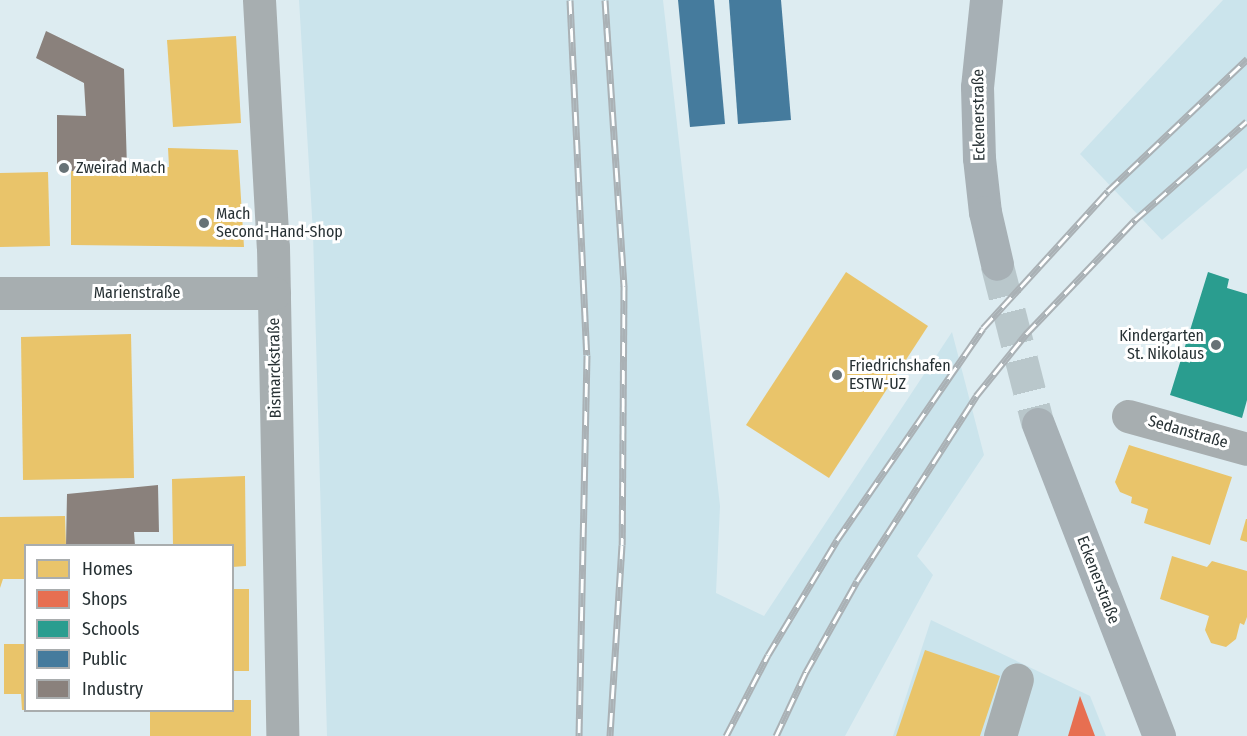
<!DOCTYPE html>
<meta charset="utf-8">
<style>
body{margin:0}
#map{position:relative;width:1247px;height:736px;overflow:hidden;background:#ddecf1;font-family:"Fira Sans Condensed",sans-serif}
div>[style]{position:absolute}
.built>*{inset:0;background:#cbe4ec}
.homes>*{inset:0;background:#e9c46a}
.shops>*{inset:0;background:#e76f51}
.schools>*{inset:0;background:#2a9d8f}
.public>*{inset:0;background:#457b9d}
.industry>*{inset:0;background:#8a817c}
.major-tunnel>*{height:33px;margin-top:-16.5px;transform-origin:0;background:repeating-linear-gradient(90deg,#b9c7cb 0 33px,transparent 0 49px)}
.minor>*{height:33px;margin:-16.5px;padding:0 16.5px;transform-origin:16.5px;border-radius:16.5px;background:#a7aeb0}
.major>*{height:33px;margin:-16.5px;padding:0 16.5px;transform-origin:16.5px;border-radius:16.5px;background:#a7b0b5}
.rail>*{height:7px;margin-top:-3.5px;transform-origin:0;background:repeating-linear-gradient(90deg,#fff 0 14px,#aab1b5 0 28px);box-sizing:border-box;border-block:2px solid #aab1b5}
.dots>*{width:16px;height:16px;translate:-50% -50%;box-sizing:border-box;border:3px solid #fff;border-radius:50%}
span{translate:-50% -50%;white-space:nowrap;text-align:center;line-height:1.15;-webkit-text-stroke:6px #fff;paint-order:stroke}
.street-label{font-size:16px;color:#273134}
.poi-label{font-size:16px;color:#273134}
.left{translate:0 -50%;text-align:left}
.right{translate:-100% -50%;text-align:right}
.legend{position:absolute;left:24px;top:544px;width:210px;height:168px;box-sizing:border-box;background:#fff;border:2px solid #a9adae;margin:0;padding:8px 10px;list-style:none;font-size:18px;color:#273134}
.legend li{display:flex;align-items:center;gap:12px;height:30px}
.legend b{width:30px;border:2px solid #a9adae}
</style>
<div id="map">
<div class="built">
<i style="clip-path:polygon(299px 0,663px 0,720px 506px,716px 593px,764px 616px,952px 332px,984px 455px,917px 556px,933px 575px,845px 736px,327px 736px,313px 233px)"></i>
<i style="clip-path:polygon(1223px 0,1247px 0,1247px 168px,1162px 240px,1080px 154px)"></i>
<i style="clip-path:polygon(931px 620px,1090px 696px,1106px 736px,893px 736px)"></i>
</div>
<div class="homes">
<i style="clip-path:polygon(236px 36px,241px 123px,173px 127px,167px 40px)"></i>
<i style="clip-path:polygon(168px 148px,238px 150px,244px 247px,71px 245px,71px 170px,169px 167px)"></i>
<i style="clip-path:polygon(48px 172px,50px 246px,0 247px,0 173px)"></i>
<i style="clip-path:polygon(846px 272px,928px 326px,829px 478px,746px 425px)"></i>
<i style="clip-path:polygon(131px 334px,134px 478px,23px 480px,21px 337px)"></i>
<i style="clip-path:polygon(1129px 445px,1232px 477px,1210px 545px,1144px 523px,1148px 509px,1131px 503px,1132px 497px,1120px 492px,1115px 482px)"></i>
<i style="clip-path:polygon(245px 476px,246px 566px,232px 567px,232px 546px,173px 546px,172px 479px)"></i>
<i style="clip-path:polygon(65px 516px,66px 546px,26px 546px,26px 579px,3px 579px,0 588px,0 517px)"></i>
<i style="clip-path:polygon(1246px 519px,1247px 519px,1247px 542px,1240px 540px)"></i>
<i style="clip-path:polygon(1172px 556px,1207px 567px,1212px 561px,1247px 571px,1247px 617px,1244px 625px,1240px 623px,1236px 639px,1226px 647px,1211px 643px,1205px 630px,1209px 616px,1160px 599px)"></i>
<i style="clip-path:polygon(232px 589px,249px 589px,249px 671px,232px 671px)"></i>
<i style="clip-path:polygon(4px 644px,26px 644px,26px 710px,22px 710px,21px 694px,4px 694px)"></i>
<i style="clip-path:polygon(925px 650px,1000px 676px,980px 736px,896px 736px)"></i>
<i style="clip-path:polygon(232px 700px,251px 700px,251px 736px,150px 736px,150px 710px,232px 710px)"></i>
</div>
<div class="shops">
<i style="clip-path:polygon(1080px 696px,1095px 736px,1068px 736px)"></i>
</div>
<div class="schools">
<i style="clip-path:polygon(1208px 272px,1229px 279px,1227px 288px,1247px 294px,1247px 400px,1242px 418px,1170px 395px)"></i>
</div>
<div class="public">
<i style="clip-path:polygon(678px 0,714px 0,725px 124px,690px 127px)"></i>
<i style="clip-path:polygon(729px 0,781px 0,791px 120px,738px 124px)"></i>
</div>
<div class="industry">
<i style="clip-path:polygon(46px 31px,124px 69px,127px 168px,57px 172px,57px 115px,86px 116px,84px 83px,36px 58px)"></i>
<i style="clip-path:polygon(158px 485px,159px 532px,134px 532px,135px 546px,66px 546px,67px 494px)"></i>
</div>
<div class="major-tunnel">
<i style="left:997px;top:264px;width:165px;rotate:75.6deg"></i>
</div>
<div class="minor">
<i style="left:259px;top:0;width:247px;rotate:86.8deg"></i>
<i style="left:273px;top:247px;width:489px;rotate:88.9deg"></i>
<i style="left:0;top:293px;width:274px"></i>
<i style="left:1128px;top:416px;width:123px;rotate:15.5deg"></i>
<i style="left:1000px;top:736px;width:59px;rotate:-73.4deg"></i>
</div>
<div class="major">
<i style="left:986px;top:0;width:87px;rotate:95.9deg"></i>
<i style="left:977px;top:87px;width:71px;rotate:88.4deg"></i>
<i style="left:979px;top:158px;width:54px;rotate:83.7deg"></i>
<i style="left:985px;top:212px;width:53px;rotate:77deg"></i>
<i style="left:1038px;top:424px;width:335px;rotate:68.8deg"></i>
</div>
<div class="rail">
<i style="left:570px;top:0;width:355px;rotate:87.3deg"></i>
<i style="left:587px;top:355px;width:381px;rotate:91.2deg"></i>
<i style="left:605px;top:0;width:287px;rotate:86.2deg"></i>
<i style="left:624px;top:286px;width:259px;rotate:90.4deg"></i>
<i style="left:622px;top:545px;width:191px;rotate:93.6deg"></i>
<i style="left:726px;top:736px;width:91px;rotate:-62.6deg"></i>
<i style="left:768px;top:655px;width:134px;rotate:-59deg"></i>
<i style="left:837px;top:540px;width:257px;rotate:-55.4deg"></i>
<i style="left:983px;top:328px;width:185px;rotate:-47.6deg"></i>
<i style="left:1108px;top:191px;width:192px;rotate:-43.5deg"></i>
<i style="left:776px;top:736px;width:71px;rotate:-64.9deg"></i>
<i style="left:806px;top:672px;width:104px;rotate:-60.7deg"></i>
<i style="left:857px;top:581px;width:220px;rotate:-57.2deg"></i>
<i style="left:976px;top:396px;width:80px;rotate:-51.1deg"></i>
<i style="left:1026px;top:334px;width:158px;rotate:-46.3deg"></i>
<i style="left:1135px;top:220px;width:149px;rotate:-41.5deg"></i>
</div>
<div class="dots">
<i style="left:64px;top:168px;background:#677276"></i>
<i style="left:204px;top:223px;background:#677276"></i>
<i style="left:1216px;top:345px;background:#677276"></i>
<i style="left:837px;top:375px;background:#677276"></i>
</div>
<div class="street-label">
<span style="left:979px;top:115px;rotate:-91deg">Eckenerstraße</span>
<span style="left:137px;top:293px">Marienstraße</span>
<span style="left:275px;top:368px;rotate:-91deg">Bismarckstraße</span>
<span style="left:1188px;top:432px;rotate:16deg">Sedanstraße</span>
<span style="left:1098px;top:580px;rotate:69deg">Eckenerstraße</span>
</div>
<div class="poi-label">
<span class="left" style="left:76px;top:168px">Zweirad Mach</span>
<span class="left" style="left:216px;top:223px">Mach<br>Second-Hand-Shop</span>
<span class="right" style="left:1204px;top:345px">Kindergarten<br>St. Nikolaus</span>
<span class="left" style="left:849px;top:375px">Friedrichshafen<br>ESTW-UZ</span>
</div>
<ul class="legend">
<li><b style="height:16px;background:#e9c46a"></b>Homes</li>
<li><b style="height:16px;background:#e76f51"></b>Shops</li>
<li><b style="height:16px;background:#2a9d8f"></b>Schools</li>
<li><b style="height:16px;background:#457b9d"></b>Public</li>
<li><b style="height:16px;background:#8a817c"></b>Industry</li>
</ul>
</div>
